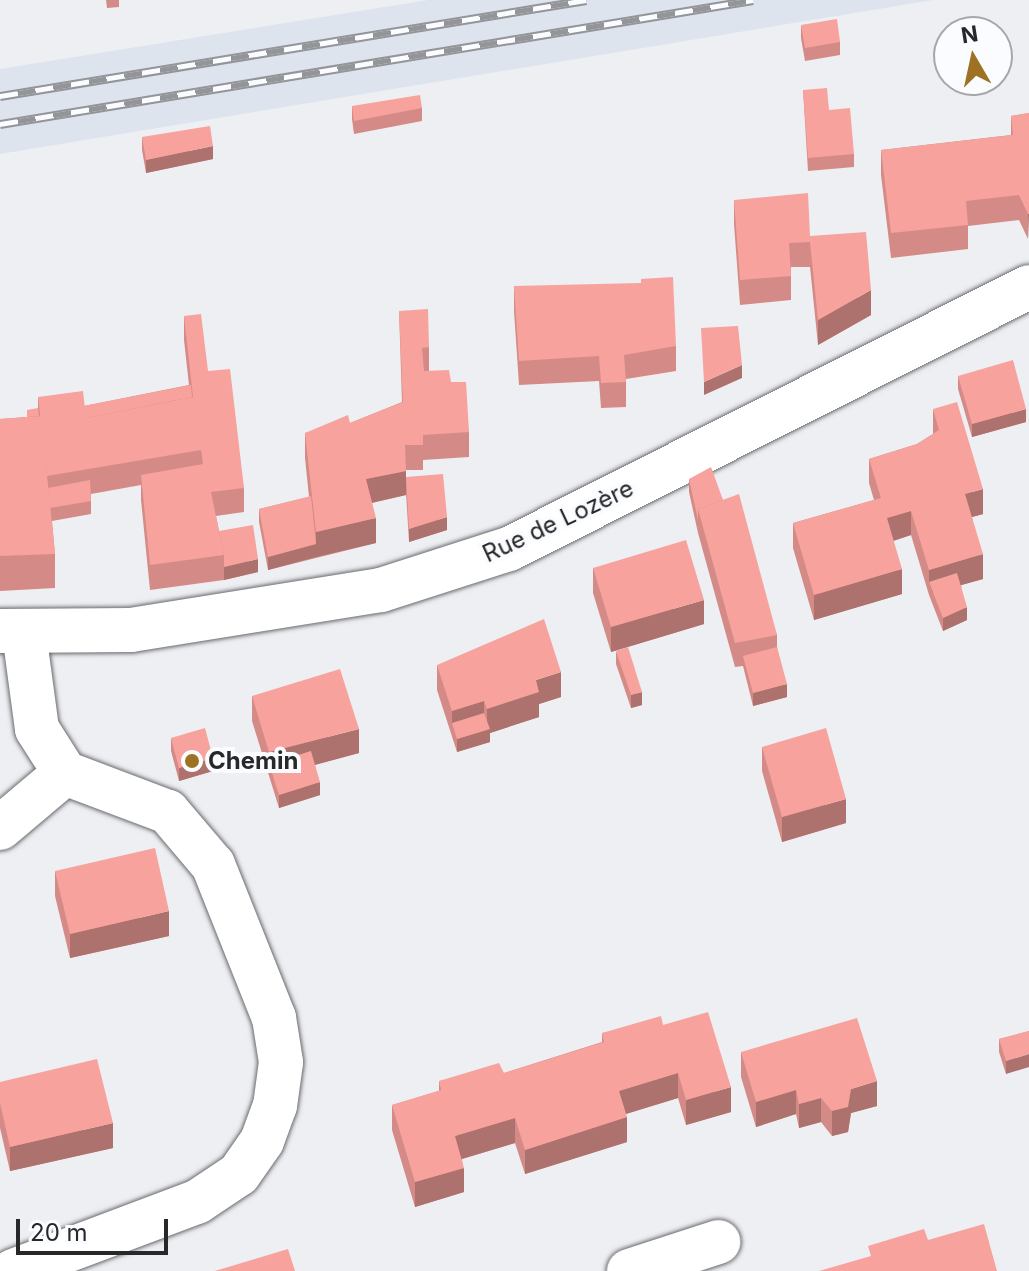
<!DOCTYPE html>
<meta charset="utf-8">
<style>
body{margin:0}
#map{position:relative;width:1029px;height:1271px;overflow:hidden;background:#edeff3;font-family:Inter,sans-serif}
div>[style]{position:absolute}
.built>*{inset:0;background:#dee4ee}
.roads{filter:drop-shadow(0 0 2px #6a6b6e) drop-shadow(0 0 2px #6a6b6e)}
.minor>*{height:44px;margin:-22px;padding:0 22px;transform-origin:22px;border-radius:22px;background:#fff}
.rail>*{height:9px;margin-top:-4.5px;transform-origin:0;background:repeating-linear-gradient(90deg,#fbfcff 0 18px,#939598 0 36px);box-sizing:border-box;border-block:2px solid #939598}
.wall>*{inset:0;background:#d48b87}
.shaded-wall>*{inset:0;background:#ad716e}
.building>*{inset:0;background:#f7a29d}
.dots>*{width:22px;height:22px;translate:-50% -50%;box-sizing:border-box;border:4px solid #fbfcff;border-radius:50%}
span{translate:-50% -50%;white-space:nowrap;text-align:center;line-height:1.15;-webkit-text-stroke:8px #fbfcff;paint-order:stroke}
.street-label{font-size:24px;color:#272829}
.poi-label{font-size:24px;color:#272829;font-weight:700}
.left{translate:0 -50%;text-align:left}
.north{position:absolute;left:933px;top:16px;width:80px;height:80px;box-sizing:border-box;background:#fbfcff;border:2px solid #a6a7a9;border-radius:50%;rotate:351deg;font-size:22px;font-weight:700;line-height:32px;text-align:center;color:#272829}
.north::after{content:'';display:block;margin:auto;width:28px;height:36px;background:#9e7222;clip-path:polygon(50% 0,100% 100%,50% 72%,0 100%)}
.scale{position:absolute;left:16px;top:1219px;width:152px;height:36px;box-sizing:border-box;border:4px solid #272829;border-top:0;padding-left:10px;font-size:24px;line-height:28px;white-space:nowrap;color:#272829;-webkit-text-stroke:6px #fbfcff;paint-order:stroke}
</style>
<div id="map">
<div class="built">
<i style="clip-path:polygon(428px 0,933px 0,0 154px,0 69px)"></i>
</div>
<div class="roads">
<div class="minor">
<i style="left:0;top:631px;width:131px;rotate:-0.4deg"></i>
<i style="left:131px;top:630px;width:253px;rotate:-9.1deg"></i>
<i style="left:381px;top:590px;width:134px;rotate:-17.8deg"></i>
<i style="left:509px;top:549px;width:582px;rotate:-26.74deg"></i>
<i style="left:0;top:828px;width:85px;rotate:-40.2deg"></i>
<i style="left:13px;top:1271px;width:197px;rotate:-20.6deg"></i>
<i style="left:197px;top:1202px;width:50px;rotate:-33.7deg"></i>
<i style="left:239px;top:1174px;width:40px;rotate:-55.1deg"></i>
<i style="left:262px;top:1141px;width:37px;rotate:-70deg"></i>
<i style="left:275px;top:1106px;width:44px;rotate:-82.2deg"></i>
<i style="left:281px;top:1062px;width:45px;rotate:-99deg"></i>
<i style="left:274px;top:1018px;width:165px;rotate:-111.7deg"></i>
<i style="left:213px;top:865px;width:70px;rotate:-130.3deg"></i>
<i style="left:168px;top:812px;width:110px;rotate:-159.3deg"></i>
<i style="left:65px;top:773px;width:52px;rotate:-122.5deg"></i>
<i style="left:37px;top:729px;width:97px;rotate:-97.7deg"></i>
<i style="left:629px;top:1271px;width:94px;rotate:-18deg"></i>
</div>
</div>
<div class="rail">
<i style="left:0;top:96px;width:594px;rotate:-9.3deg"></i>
<i style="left:0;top:124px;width:763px;rotate:-9.35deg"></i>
</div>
<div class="wall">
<i style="clip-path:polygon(106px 0,119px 0,119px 7px,107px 8px)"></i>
<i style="clip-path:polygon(801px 25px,840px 42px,840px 55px,805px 61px,801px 38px)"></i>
<i style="clip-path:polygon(803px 90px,829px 110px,854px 154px,854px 167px,808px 171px)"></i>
<i style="clip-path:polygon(352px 106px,422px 108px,422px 121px,354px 134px,352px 119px)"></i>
<i style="clip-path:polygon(1029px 113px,1028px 239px,1019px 220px,968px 226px,968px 249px,891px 258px,881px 175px,881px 150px,1011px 135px,1011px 116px)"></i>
<i style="clip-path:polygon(142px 137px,213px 159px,146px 173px,142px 150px)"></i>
<i style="clip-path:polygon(734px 200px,810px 236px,871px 315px,818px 345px,810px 267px,791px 267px,791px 300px,740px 305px,734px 224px)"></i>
<i style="clip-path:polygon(514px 286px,676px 346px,676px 371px,626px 379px,626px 407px,601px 408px,599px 381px,519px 385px,514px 311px)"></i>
<i style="clip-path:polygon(399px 311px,429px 347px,429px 371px,451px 382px,469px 432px,469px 457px,423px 460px,423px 470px,406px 470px,406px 477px,447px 530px,409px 542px,406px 493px,406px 495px,372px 503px,376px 543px,268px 570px,259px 522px,259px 509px,309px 497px,305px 458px,305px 433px,350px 423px,402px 402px)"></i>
<i style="clip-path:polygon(184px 316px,208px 371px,244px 488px,244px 512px,216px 516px,219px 531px,258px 572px,224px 580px,150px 590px,141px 500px,141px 485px,91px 494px,91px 514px,52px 521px,55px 554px,55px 588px,0 591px,0 419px,27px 417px,38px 409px,38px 397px,84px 406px,189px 385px,184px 340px)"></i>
<i style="clip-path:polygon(958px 376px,1026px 422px,972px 437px,958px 389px)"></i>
<i style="clip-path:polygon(933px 409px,983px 514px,972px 517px,983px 579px,961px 585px,967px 620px,943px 631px,929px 595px,911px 535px,893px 541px,902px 594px,814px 620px,793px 548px,793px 523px,874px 500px,869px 483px,869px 459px,917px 444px,933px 434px)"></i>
<i style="clip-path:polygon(689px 479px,723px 500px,777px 635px,777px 647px,787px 697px,753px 706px,743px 666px,735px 667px,698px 533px,689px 492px)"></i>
<i style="clip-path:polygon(593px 568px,704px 624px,611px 652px,593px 593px)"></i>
<i style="clip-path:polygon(616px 651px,642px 705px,631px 708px,616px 664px)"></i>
<i style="clip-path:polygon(437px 665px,561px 697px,539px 704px,539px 717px,490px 733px,490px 742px,457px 752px,437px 690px)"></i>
<i style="clip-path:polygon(252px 696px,359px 753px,315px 765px,320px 795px,279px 808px,252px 721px)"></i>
<i style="clip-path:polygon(171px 738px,213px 771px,179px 781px,171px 751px)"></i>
<i style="clip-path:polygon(762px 747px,846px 823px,782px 842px,762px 771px)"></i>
<i style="clip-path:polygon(55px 871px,169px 936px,70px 958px,55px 896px)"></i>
<i style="clip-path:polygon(663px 1025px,731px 1112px,686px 1125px,678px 1098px,626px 1114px,627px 1142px,525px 1174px,515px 1143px,462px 1159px,464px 1192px,415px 1207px,392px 1130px,392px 1105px,439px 1091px,439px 1081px,504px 1073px,602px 1042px,602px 1033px)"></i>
<i style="clip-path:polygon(1029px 1031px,1006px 1074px,999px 1052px,999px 1039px)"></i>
<i style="clip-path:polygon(741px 1052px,877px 1106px,851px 1113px,848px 1132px,832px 1136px,821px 1122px,799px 1128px,796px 1114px,756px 1127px,741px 1077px)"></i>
<i style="clip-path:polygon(0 1082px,113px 1148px,10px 1171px,0 1128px)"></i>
</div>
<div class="shaded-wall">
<i style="clip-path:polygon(213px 146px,213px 159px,146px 173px,146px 160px)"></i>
<i style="clip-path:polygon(1028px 214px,1029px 214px,1028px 239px)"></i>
<i style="clip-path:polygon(871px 290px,871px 315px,818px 345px,818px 320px)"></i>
<i style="clip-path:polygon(742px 365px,742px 378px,704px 395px,704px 382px)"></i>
<i style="clip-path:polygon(1026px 409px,1026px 422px,972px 437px,972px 424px)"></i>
<i style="clip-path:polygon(406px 471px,406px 495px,366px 504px,366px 479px)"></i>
<i style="clip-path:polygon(983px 489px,983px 514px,965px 519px,965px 494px)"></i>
<i style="clip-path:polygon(911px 511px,911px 535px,887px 543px,887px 518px)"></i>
<i style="clip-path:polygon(447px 517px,447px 530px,409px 542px,409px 529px)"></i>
<i style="clip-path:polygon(376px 518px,376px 543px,316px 557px,316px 532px)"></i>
<i style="clip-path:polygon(316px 544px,316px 557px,268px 570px,268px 557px)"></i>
<i style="clip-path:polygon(983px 554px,983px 579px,933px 593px,929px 582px,929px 570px)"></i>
<i style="clip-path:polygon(258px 559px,258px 572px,224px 580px,224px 567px)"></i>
<i style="clip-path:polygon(902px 569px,902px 594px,814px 620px,814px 595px)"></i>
<i style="clip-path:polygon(704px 600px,704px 624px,611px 652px,611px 627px)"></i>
<i style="clip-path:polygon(967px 607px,967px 620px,943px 631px,943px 618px)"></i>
<i style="clip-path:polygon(561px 672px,561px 697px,539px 704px,539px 717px,490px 733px,490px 742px,457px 752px,457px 739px,487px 730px,487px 709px,536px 680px)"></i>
<i style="clip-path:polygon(787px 684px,787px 697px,753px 706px,753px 693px)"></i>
<i style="clip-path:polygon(642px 692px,642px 705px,631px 708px,631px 695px)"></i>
<i style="clip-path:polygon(484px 701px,484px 726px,452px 723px,452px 711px)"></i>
<i style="clip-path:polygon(359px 729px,359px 753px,273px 776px,269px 764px,269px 777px,269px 752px)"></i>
<i style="clip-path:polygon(213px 758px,213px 771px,179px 781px,179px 768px)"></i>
<i style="clip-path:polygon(320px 782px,320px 795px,279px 808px,279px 795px)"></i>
<i style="clip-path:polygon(846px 799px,846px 823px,782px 842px,782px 817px)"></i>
<i style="clip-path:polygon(169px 911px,169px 936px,70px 958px,70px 934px)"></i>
<i style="clip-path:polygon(1029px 1054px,1029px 1067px,1006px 1074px,1006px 1061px)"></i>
<i style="clip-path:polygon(678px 1073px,678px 1098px,619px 1116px,619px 1091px)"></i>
<i style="clip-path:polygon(877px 1081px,877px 1106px,851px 1113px,848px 1132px,832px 1136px,832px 1111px,851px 1089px)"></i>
<i style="clip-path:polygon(731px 1087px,731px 1112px,686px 1125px,686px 1100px)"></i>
<i style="clip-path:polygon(796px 1090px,796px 1114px,756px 1127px,756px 1102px)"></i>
<i style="clip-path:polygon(821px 1098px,821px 1122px,799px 1128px,799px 1104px)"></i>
<i style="clip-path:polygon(627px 1117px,627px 1142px,525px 1174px,525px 1150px)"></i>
<i style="clip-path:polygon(515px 1118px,515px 1143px,455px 1161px,455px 1136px)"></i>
<i style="clip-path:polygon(113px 1123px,113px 1148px,10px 1171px,10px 1147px)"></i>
<i style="clip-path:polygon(464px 1168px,464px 1192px,415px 1207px,415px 1182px)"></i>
</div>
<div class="building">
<i style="clip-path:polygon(837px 19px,840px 42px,805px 48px,801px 25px)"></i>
<i style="clip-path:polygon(827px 88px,829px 110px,850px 108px,854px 154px,808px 158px,803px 90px)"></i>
<i style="clip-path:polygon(420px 95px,422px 108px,354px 121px,352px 106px)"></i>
<i style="clip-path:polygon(1029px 113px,1029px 214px,1028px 214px,1019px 195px,966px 201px,968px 225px,891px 233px,881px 150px,1013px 135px,1011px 116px)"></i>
<i style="clip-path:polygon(210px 126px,213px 146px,146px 160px,142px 137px)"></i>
<i style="clip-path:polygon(808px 193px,810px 236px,866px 232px,871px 290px,818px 320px,810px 242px,789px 243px,791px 276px,740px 280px,734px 200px)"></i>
<i style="clip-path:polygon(673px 277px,676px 346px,624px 355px,626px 382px,601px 383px,599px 356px,519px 361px,514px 286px,641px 283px,641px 279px)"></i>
<i style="clip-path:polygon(428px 309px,429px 347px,422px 348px,424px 371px,449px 370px,451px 382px,466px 382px,469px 432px,423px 435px,423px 445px,405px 445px,406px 471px,366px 479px,376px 518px,316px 532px,305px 433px,348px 415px,350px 423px,403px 402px,399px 311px)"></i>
<i style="clip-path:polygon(201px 314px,208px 371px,230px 369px,244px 488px,211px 492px,224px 555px,150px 565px,141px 475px,203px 464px,201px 450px,47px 476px,38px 397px,83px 391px,86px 418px,193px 397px,184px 316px)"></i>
<i style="clip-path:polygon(738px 326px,742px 365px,704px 382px,701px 328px)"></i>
<i style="clip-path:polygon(1013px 360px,1026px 409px,972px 424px,958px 376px)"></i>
<i style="clip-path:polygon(191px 385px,192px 397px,86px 418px,84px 406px)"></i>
<i style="clip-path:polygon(957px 402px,983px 489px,965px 494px,983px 554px,929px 570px,911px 511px,887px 518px,902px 569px,814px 595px,793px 523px,881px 498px,869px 459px,917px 444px,939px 430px,933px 409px)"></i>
<i style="clip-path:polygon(38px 408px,39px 416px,27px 417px,27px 410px)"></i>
<i style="clip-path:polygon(41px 416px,55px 554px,0 556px,0 419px)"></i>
<i style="clip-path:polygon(711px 467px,723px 500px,698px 509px,698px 520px,689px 479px)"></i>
<i style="clip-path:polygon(443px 474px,447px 517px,409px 529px,406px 477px)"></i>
<i style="clip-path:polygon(90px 480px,91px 501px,50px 508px,48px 488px)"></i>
<i style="clip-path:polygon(739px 494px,777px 635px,735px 643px,698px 509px)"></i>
<i style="clip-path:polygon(311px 496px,316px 544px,268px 557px,259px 509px)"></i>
<i style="clip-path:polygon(253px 525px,258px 559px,224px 567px,224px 555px,219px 531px)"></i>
<i style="clip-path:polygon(686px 540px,704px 600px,611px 627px,593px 568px)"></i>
<i style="clip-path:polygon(957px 573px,967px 607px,943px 618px,929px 582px)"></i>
<i style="clip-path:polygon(544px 619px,561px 672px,536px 680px,539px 692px,487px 709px,484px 701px,452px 711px,437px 665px)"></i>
<i style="clip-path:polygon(628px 647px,642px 692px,631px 695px,616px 651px)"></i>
<i style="clip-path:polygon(777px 647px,787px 684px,753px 693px,743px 656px)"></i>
<i style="clip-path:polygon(340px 669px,359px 729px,269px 752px,252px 696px)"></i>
<i style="clip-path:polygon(484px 713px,490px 729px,457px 739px,452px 723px)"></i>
<i style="clip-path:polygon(205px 728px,213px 758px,179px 768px,171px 738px)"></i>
<i style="clip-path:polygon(826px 728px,846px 799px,782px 817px,762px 747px)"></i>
<i style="clip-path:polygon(311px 751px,320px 782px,279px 795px,269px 764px)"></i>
<i style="clip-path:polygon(155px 848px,169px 911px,70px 934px,55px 871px)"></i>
<i style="clip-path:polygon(708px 1012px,731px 1087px,686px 1100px,678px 1073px,619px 1091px,627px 1117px,525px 1150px,515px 1118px,455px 1136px,464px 1168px,415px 1182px,392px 1105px,441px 1090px,439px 1081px,499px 1063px,504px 1073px,604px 1042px,602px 1033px,661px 1016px,663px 1025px)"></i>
<i style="clip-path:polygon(857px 1018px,877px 1081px,851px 1089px,848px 1107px,832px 1111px,821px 1098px,799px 1104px,796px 1090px,756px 1102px,741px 1052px)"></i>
<i style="clip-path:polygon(1029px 1031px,1029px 1054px,1006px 1061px,999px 1039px)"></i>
<i style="clip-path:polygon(97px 1059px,113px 1123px,10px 1147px,0 1103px,0 1082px)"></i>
<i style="clip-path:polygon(984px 1224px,997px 1271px,819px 1271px,871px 1256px,868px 1246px,924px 1229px,928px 1240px)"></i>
<i style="clip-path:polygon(288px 1249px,295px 1271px,215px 1271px)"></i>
</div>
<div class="dots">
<i style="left:192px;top:761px;background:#9e7222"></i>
</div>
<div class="street-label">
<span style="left:558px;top:521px;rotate:-25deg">Rue de Lozère</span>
</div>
<div class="poi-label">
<span class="left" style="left:208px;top:761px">Chemin</span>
</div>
<div class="north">N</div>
<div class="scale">20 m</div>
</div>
